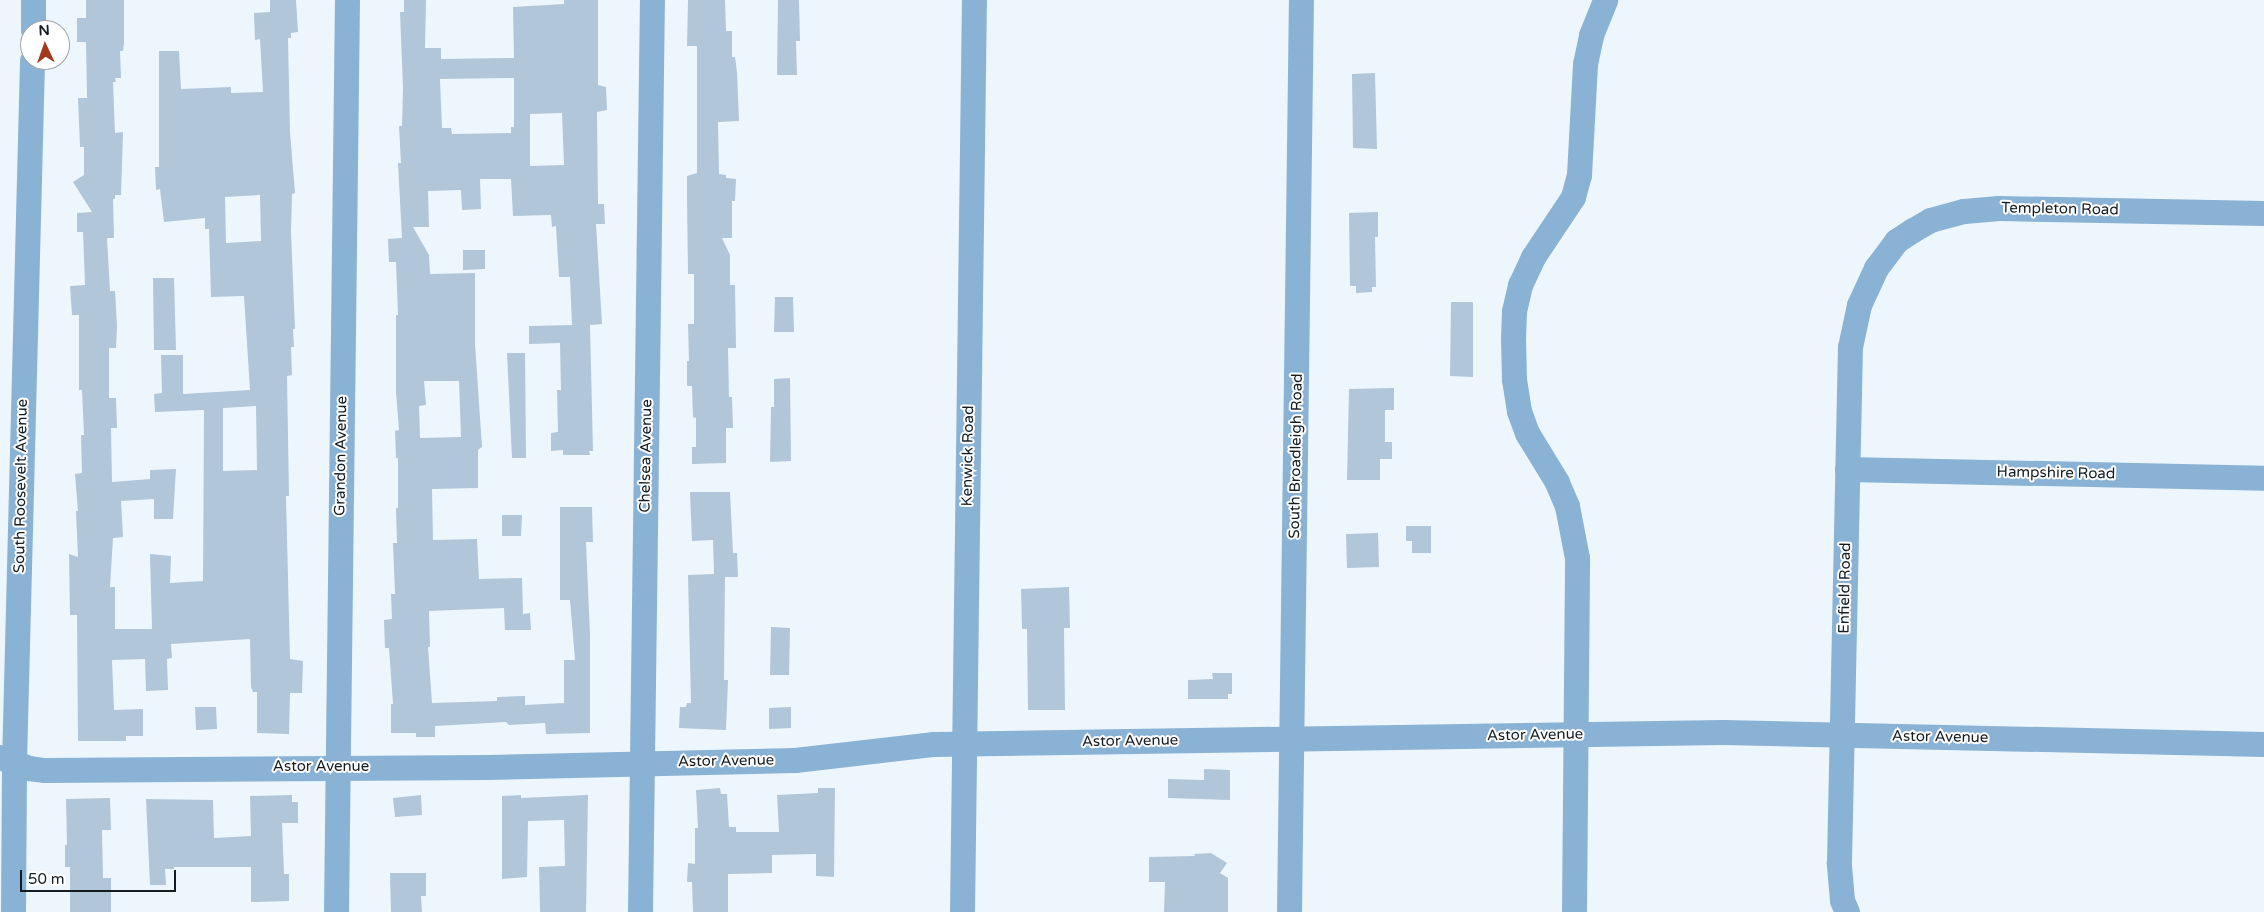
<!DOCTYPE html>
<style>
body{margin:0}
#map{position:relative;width:2264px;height:912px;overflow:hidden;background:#edf6fd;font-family:"Varela Round",sans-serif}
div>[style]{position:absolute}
.building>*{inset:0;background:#b1c6d8}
.minor>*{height:25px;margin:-12.5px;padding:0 12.5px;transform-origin:12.5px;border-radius:12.5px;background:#8ab2d4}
span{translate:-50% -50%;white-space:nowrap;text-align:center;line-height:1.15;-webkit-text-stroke:4px #fff;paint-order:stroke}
.street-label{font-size:15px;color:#141c22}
.north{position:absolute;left:20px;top:20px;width:50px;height:50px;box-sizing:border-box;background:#fff;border:1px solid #a1a4a7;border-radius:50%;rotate:357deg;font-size:14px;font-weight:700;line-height:20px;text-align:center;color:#141c22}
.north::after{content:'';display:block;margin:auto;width:18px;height:22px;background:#a23a1e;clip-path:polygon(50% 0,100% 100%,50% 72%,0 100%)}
.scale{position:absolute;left:20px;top:870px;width:156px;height:22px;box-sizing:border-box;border:2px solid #141c22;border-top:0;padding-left:6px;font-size:15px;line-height:18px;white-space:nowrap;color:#141c22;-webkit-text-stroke:4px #fff;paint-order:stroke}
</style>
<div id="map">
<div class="building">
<i style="clip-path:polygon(evenodd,86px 0,124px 0,124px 43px,123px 51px,120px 51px,121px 78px,115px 78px,116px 82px,113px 82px,115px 133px,123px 132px,121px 195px,115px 195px,115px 199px,113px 199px,114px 238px,107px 238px,110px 291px,115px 291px,117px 326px,116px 348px,109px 348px,109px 398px,116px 398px,117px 428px,111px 428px,112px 482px,150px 479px,150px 470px,176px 469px,173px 519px,154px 519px,154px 499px,121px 501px,123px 537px,113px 538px,110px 587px,115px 587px,115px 629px,152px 629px,150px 554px,171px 556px,170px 583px,203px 581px,204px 410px,155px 412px,154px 394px,162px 393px,161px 355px,183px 355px,183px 394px,250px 390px,244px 296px,211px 297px,209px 229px,205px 229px,205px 218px,164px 222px,160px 189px,156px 190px,155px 167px,159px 167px,159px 51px,179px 51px,181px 89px,231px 87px,231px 93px,263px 92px,260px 39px,255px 40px,254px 13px,270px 12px,270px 0,296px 0,298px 32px,291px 33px,291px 38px,288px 38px,290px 132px,295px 193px,292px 194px,291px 232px,295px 329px,293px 329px,294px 347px,291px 347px,292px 375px,287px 376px,289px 496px,286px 496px,290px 659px,303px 661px,302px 693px,290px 693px,289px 734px,257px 733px,257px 692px,253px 692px,251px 687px,250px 639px,171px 644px,172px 658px,167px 659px,168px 690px,146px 691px,145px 659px,112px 660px,114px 710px,143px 709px,143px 736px,126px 736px,126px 741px,78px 741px,77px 615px,70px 615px,69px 554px,78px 557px,76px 511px,78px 511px,75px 474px,82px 473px,81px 435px,84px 435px,82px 390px,79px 390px,79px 315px,72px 315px,70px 286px,85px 285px,83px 232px,77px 232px,77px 213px,92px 212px,73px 182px,84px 175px,84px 147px,80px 147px,78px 98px,87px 98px,86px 42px,77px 42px,77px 18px,86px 18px,86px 0,260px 195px,261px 241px,226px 243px,225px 197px,260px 195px,86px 0,256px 406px,257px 470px,223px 471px,223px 408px,256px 406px)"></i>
<i style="clip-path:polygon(evenodd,404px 0,426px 0,425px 48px,441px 48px,441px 59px,514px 58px,513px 7px,564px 4px,564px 0,598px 0,598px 85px,606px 87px,607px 110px,597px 112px,598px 204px,604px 204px,605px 224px,596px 224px,602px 324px,590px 325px,593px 451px,589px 451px,590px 455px,563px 455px,563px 450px,551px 451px,551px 433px,558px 432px,557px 390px,561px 390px,560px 343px,529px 344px,529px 326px,572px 325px,570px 277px,559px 277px,556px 226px,552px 227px,551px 215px,513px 216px,511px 179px,480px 179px,481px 209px,462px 210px,461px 190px,428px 191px,429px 227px,413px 227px,429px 255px,430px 274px,475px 273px,475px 344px,482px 447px,478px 450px,478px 488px,432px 489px,433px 540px,477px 539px,479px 579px,522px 578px,523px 614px,530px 613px,531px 630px,505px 630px,504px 608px,429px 611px,430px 647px,428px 647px,432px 703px,497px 701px,497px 697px,525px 696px,525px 705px,564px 703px,564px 660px,575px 660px,570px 600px,560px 600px,560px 507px,592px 507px,593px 542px,586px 542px,590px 635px,590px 733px,546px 734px,545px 723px,509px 725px,506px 722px,435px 726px,435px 737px,416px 737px,416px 733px,391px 733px,391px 704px,393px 704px,389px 648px,385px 648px,384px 620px,392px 619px,391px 594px,395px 594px,393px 543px,397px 543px,396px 508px,398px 508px,398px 458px,396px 458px,395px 431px,399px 430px,396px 392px,396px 315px,398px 315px,396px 262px,389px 262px,388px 239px,402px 238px,398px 163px,401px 163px,399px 126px,402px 126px,403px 88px,400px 12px,404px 12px,404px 0,514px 78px,514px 127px,511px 127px,511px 133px,452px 134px,451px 128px,442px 128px,440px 79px,514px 78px,404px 0,562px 113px,564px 165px,530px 166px,530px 114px,562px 113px,404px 0,424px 381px,459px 381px,461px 437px,420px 438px,419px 406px,426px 405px,424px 381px)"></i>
<i style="clip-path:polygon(688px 0,725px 0,726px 31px,732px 31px,732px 57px,735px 57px,737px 72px,739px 121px,718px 122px,719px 174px,726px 175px,726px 178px,736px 179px,735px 201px,732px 201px,732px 238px,722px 238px,730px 255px,730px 285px,735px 285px,736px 348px,728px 348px,729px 397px,732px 397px,733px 428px,726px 428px,726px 463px,692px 464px,692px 447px,696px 447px,696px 418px,693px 417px,692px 386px,687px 386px,687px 361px,689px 361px,688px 324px,694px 324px,694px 274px,688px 274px,687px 199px,687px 176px,697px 173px,697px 46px,687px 46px)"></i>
<i style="clip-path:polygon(778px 0,799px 0,800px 41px,796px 41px,797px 75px,777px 75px)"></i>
<i style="clip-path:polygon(1375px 73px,1377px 149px,1353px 148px,1352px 74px)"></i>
<i style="clip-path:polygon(1378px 212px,1378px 237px,1375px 237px,1376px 287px,1372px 287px,1372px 292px,1356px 293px,1356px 286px,1350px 286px,1349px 213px)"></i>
<i style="clip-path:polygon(463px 250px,485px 250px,485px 269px,463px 270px)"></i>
<i style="clip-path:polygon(153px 278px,174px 278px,176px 350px,154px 350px)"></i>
<i style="clip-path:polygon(775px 297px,793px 297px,794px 332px,774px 332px)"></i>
<i style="clip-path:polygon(1451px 302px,1473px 302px,1473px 377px,1450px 376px)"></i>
<i style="clip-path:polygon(507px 353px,525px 353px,526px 458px,512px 458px)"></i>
<i style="clip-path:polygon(790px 378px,791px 461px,770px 462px,771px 407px,774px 407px,774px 379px)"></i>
<i style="clip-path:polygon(1394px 388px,1394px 410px,1385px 410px,1385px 442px,1392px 442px,1392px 459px,1380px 459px,1380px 480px,1347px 480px,1349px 389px)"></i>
<i style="clip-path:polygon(690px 492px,730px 492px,733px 553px,737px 553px,738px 577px,725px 577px,724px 680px,728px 680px,726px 730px,679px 728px,680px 707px,686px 707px,687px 703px,691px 703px,688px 575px,714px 574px,713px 540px,692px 541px)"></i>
<i style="clip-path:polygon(502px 515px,522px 515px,521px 536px,502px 536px)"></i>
<i style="clip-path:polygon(1406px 526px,1431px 526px,1431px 553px,1412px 553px,1412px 541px,1406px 541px)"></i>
<i style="clip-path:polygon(1378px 533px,1379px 567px,1347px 568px,1346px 534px)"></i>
<i style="clip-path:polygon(1069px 587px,1070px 628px,1064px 628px,1065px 710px,1028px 710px,1027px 629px,1022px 629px,1021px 589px)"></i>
<i style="clip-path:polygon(771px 627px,790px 628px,789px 675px,770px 675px)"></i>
<i style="clip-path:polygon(1212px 673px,1232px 673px,1232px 694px,1228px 694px,1228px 699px,1188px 699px,1188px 680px,1213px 679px)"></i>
<i style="clip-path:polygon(195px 707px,216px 707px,217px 729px,196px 730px)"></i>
<i style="clip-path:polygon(791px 707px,791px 728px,769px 729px,769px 708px)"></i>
<i style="clip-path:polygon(1204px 769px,1230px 770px,1230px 800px,1168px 798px,1168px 779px,1204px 780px)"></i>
<i style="clip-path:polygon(720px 788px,721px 794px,727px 794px,729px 827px,736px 827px,736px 832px,779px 832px,777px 795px,818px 793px,818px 788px,835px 788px,834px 877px,816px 876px,816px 854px,772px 855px,772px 873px,728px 874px,728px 912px,693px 912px,692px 882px,687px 882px,688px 863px,695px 864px,695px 828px,698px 828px,696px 790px)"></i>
<i style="clip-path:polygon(292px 795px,292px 802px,298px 802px,298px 823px,282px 823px,284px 874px,289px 874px,289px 901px,251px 902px,251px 867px,174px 867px,174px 869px,165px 869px,166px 885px,150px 885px,146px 799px,213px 800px,214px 838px,251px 836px,250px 796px)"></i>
<i style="clip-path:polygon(421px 795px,422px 815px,395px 817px,393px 798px)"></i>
<i style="clip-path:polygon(521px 795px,521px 798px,588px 795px,586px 912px,540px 912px,539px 867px,565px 866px,564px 820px,528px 821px,527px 877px,502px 879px,502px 796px)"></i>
<i style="clip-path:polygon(110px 798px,111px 830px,102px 830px,103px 878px,111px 878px,111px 912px,70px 912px,70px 867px,65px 867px,65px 845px,67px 845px,66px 799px)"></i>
<i style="clip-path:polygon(1211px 853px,1227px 863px,1220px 873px,1228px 878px,1228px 912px,1164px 912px,1165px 882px,1149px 882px,1149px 857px,1195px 856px,1194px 854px)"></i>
<i style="clip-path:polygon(390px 873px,426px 873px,426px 896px,421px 896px,422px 912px,391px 912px)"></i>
</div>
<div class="minor">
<i style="left:33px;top:30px;width:30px;rotate:-90deg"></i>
<i style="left:1847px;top:469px;width:417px;rotate:1.2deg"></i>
<i style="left:0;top:757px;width:30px;rotate:21deg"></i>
<i style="left:28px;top:768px;width:17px;rotate:7deg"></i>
<i style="left:45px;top:770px;width:443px;rotate:-0.4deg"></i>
<i style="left:488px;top:767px;width:307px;rotate:-1.3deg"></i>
<i style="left:795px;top:760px;width:140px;rotate:-6.6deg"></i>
<i style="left:934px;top:744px;width:789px;rotate:-0.87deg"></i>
<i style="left:1723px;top:732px;width:541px;rotate:1.27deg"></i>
<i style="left:13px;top:912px;width:149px;rotate:-89.6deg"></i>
<i style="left:14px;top:763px;width:703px;rotate:-88.53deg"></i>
<i style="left:336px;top:912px;width:912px;rotate:-89.31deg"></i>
<i style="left:640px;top:912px;width:912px;rotate:-89.25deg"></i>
<i style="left:962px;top:912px;width:912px;rotate:-89.25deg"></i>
<i style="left:1289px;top:912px;width:912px;rotate:-89.25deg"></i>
<i style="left:1574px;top:912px;width:354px;rotate:-89.5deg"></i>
<i style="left:1577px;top:558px;width:53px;rotate:-100.9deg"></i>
<i style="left:1567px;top:506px;width:26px;rotate:-113deg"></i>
<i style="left:1557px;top:482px;width:57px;rotate:-121.5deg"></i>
<i style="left:1527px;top:433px;width:23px;rotate:-110deg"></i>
<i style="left:1519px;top:411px;width:32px;rotate:-99deg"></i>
<i style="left:1514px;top:379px;width:40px;rotate:-91.4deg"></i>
<i style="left:1513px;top:339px;width:28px;rotate:-88deg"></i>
<i style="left:1514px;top:311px;width:27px;rotate:-77deg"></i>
<i style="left:1520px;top:285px;width:31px;rotate:-65deg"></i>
<i style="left:1533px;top:257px;width:72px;rotate:-56.3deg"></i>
<i style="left:1573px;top:197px;width:23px;rotate:-75deg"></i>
<i style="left:1579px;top:175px;width:111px;rotate:-86.9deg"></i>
<i style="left:1585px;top:64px;width:30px;rotate:-78deg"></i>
<i style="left:1591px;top:35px;width:38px;rotate:-68deg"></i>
<i style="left:1847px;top:912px;width:13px;rotate:-113deg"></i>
<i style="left:1842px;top:900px;width:38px;rotate:-95deg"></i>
<i style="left:1839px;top:862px;width:515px;rotate:-88.78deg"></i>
<i style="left:1850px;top:347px;width:43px;rotate:-77.9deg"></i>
<i style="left:1859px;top:305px;width:41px;rotate:-65.3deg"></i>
<i style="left:1876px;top:268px;width:34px;rotate:-53deg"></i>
<i style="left:1896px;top:241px;width:20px;rotate:-33deg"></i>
<i style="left:1913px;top:230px;width:20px;rotate:-30deg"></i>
<i style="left:1930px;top:220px;width:35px;rotate:-15deg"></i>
<i style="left:1964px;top:211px;width:35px;rotate:-5deg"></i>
<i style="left:1999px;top:208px;width:265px;rotate:1.1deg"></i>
</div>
<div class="street-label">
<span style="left:2060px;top:209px;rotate:1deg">Templeton Road</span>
<span style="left:341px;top:456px;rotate:-89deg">Grandon Avenue</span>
<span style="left:646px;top:456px;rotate:-89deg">Chelsea Avenue</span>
<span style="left:968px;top:456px;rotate:-89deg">Kenwick Road</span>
<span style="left:1296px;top:456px;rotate:-89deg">South Broadleigh Road</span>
<span style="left:2056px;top:473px;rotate:1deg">Hampshire Road</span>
<span style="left:21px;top:486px;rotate:-89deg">South Roosevelt Avenue</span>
<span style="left:1845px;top:588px;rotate:-89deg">Enfield Road</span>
<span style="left:1535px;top:735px;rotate:-1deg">Astor Avenue</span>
<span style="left:1940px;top:737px;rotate:1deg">Astor Avenue</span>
<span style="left:1130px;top:741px;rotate:-1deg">Astor Avenue</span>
<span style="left:726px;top:761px;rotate:-1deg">Astor Avenue</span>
<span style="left:321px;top:767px">Astor Avenue</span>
</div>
<div class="north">N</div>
<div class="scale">50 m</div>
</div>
